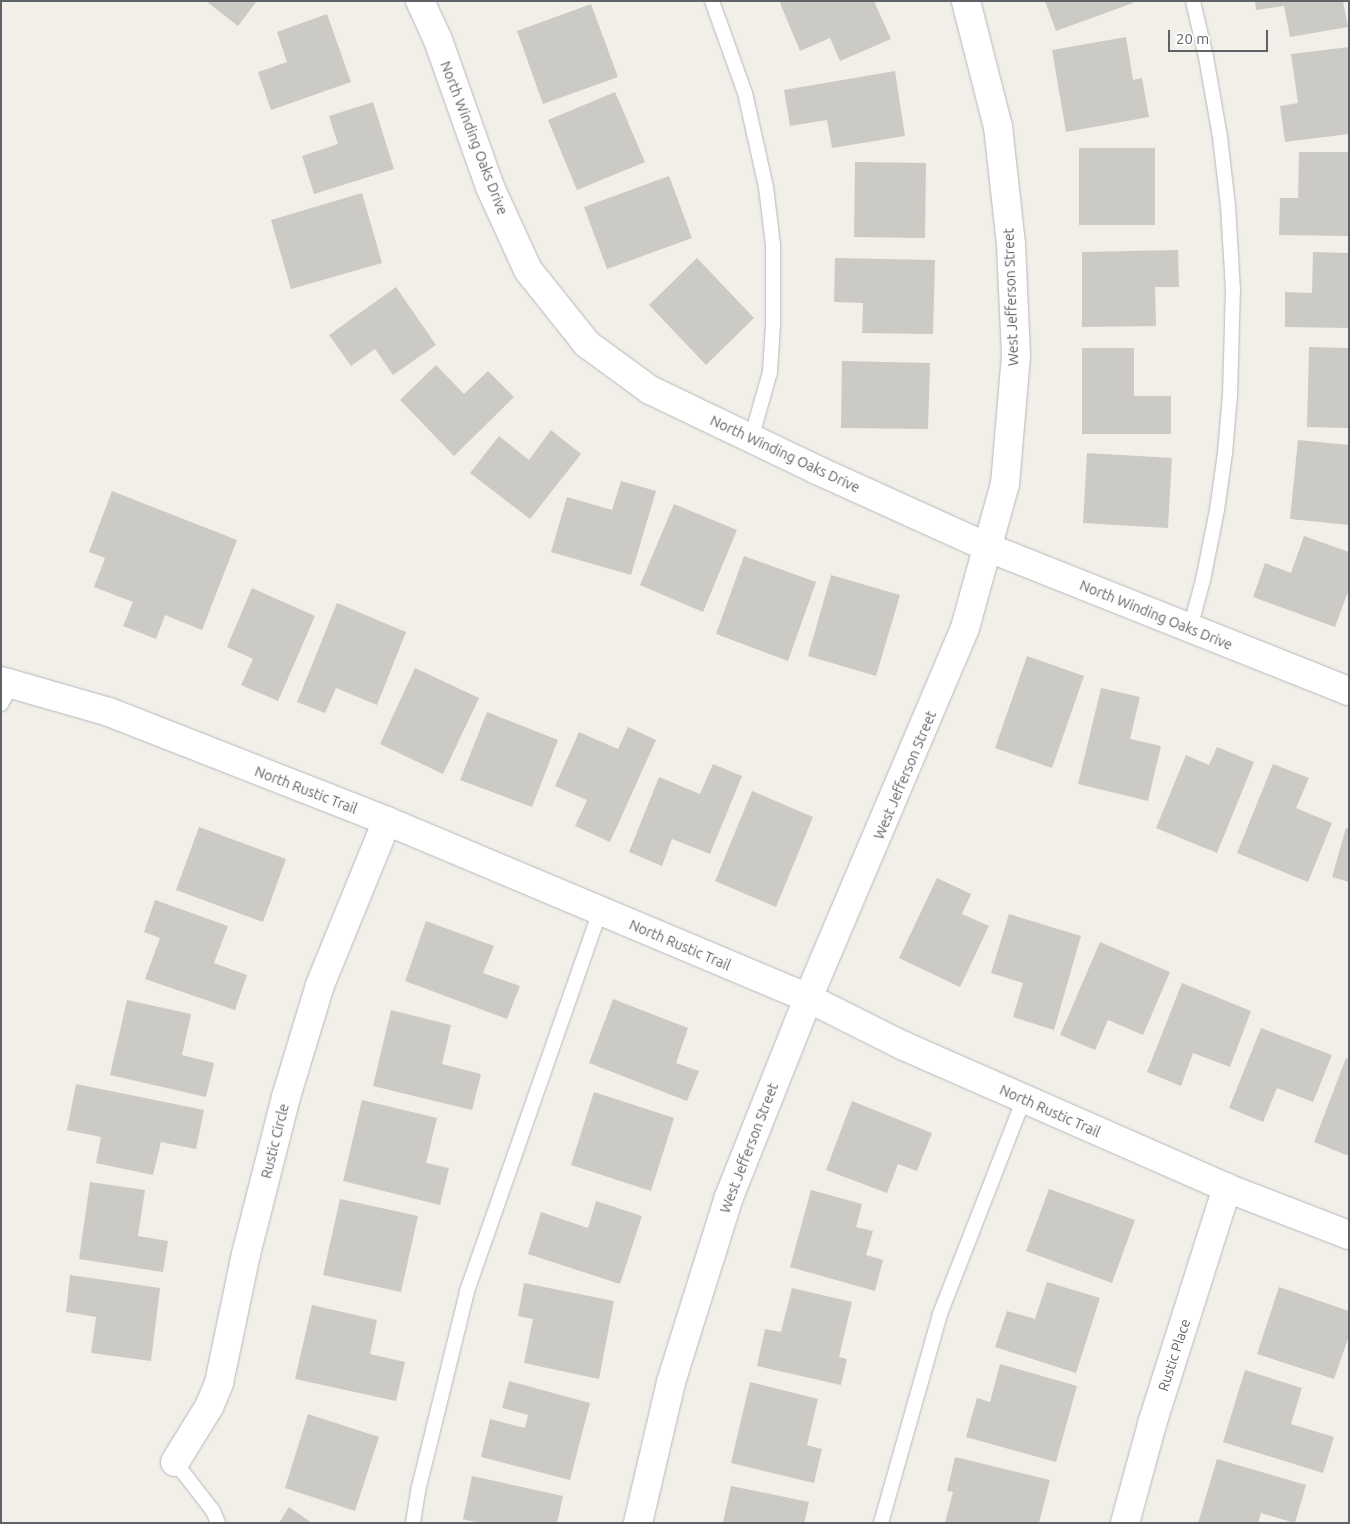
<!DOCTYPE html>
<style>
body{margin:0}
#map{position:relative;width:1350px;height:1524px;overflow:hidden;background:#f1efe8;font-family:Ubuntu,sans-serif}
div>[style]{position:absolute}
.building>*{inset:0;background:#cccac5}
.roads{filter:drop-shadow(0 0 1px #b5b8bc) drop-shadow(0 0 1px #b5b8bc)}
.lane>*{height:14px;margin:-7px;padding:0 7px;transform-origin:7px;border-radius:7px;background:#fff}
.street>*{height:28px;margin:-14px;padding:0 14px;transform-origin:14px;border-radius:14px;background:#fff}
span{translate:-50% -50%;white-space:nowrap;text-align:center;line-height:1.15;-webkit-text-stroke:5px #fff;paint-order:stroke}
.street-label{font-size:14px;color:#5f6368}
.frame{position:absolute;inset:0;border:2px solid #5f6368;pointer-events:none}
.scale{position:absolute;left:1168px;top:30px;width:100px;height:22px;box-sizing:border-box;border:2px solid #5f6368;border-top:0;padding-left:6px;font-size:15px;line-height:18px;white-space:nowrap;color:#5f6368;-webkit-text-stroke:4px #fff;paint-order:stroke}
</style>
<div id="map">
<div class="building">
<i style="clip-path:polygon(206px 1px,257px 1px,238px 26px)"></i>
<i style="clip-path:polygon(784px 1px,874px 1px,891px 39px,840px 61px,830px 38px,800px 51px,780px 3px)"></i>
<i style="clip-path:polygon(1045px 1px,1132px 1px,1133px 3px,1056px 31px)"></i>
<i style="clip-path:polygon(1255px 1px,1343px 1px,1348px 27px,1290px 37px,1284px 6px,1256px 10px)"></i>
<i style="clip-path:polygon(591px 4px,618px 77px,543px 104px,517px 31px)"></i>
<i style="clip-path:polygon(327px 14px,351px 82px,271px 110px,258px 72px,287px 62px,277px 32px)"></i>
<i style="clip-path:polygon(1126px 37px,1133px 80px,1142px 78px,1149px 117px,1066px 132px,1052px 50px)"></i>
<i style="clip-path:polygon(1349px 47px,1349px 134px,1285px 142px,1280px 106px,1298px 103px,1291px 54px)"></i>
<i style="clip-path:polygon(895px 71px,905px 136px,832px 148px,827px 120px,790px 126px,784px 90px)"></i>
<i style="clip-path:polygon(615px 92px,645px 162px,577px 190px,548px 120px)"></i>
<i style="clip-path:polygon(373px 102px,394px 169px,314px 194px,302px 156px,338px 144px,329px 116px)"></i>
<i style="clip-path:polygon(1079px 148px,1155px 148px,1155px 225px,1079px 225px)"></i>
<i style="clip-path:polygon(1299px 152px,1349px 152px,1349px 236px,1279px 235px,1280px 198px,1298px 198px)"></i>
<i style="clip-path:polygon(855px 162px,926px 163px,925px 238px,854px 237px)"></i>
<i style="clip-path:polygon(669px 176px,692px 238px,607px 269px,584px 207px)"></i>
<i style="clip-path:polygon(362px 193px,382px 263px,291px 289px,271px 220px)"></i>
<i style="clip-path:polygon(1178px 250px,1179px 287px,1155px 287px,1156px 326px,1082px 327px,1082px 252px)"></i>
<i style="clip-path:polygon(1313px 252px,1349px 253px,1349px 328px,1285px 327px,1285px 292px,1312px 293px)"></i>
<i style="clip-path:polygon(697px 258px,754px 318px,706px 365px,649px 305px)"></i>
<i style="clip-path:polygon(835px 258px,935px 260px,933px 334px,862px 333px,863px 303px,834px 302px)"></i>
<i style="clip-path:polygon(396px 287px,436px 345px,393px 375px,375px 349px,351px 366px,329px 335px)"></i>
<i style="clip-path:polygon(1309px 347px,1349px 348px,1349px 428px,1307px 427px)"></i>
<i style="clip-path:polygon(1082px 348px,1134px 348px,1134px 396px,1171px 396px,1171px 434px,1082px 434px)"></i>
<i style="clip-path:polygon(842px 361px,930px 363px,928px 429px,841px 428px)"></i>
<i style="clip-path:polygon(436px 365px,464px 394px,488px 371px,514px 397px,454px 456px,400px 400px)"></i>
<i style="clip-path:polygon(551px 430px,581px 454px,530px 519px,470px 473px,499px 436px,529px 460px)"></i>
<i style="clip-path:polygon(1298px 440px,1349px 445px,1349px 525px,1290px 519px)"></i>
<i style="clip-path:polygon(1087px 453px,1172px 458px,1168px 528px,1083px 523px)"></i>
<i style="clip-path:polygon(621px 481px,656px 491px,631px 575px,551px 552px,567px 497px,612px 510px)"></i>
<i style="clip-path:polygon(112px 491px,237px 540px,202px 630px,165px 615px,156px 639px,123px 626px,133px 602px,94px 587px,105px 558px,89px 552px)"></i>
<i style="clip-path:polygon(674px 504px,737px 530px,703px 612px,640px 585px)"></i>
<i style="clip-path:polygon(1304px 536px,1349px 552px,1349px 589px,1335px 627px,1253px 597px,1265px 563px,1291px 573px)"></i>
<i style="clip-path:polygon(744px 556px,816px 582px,788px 661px,716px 634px)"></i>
<i style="clip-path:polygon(831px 575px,900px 595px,876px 676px,808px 656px)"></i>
<i style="clip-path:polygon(252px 588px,315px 616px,278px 701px,241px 685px,253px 659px,227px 647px)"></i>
<i style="clip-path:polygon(337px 603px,406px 632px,377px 705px,336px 688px,325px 713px,297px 702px)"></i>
<i style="clip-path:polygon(1027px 656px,1084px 676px,1052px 768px,995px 748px)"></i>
<i style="clip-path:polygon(415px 668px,479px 698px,443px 774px,380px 744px)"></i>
<i style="clip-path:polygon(1101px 688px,1140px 697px,1130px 739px,1161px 746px,1148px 801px,1078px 784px)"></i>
<i style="clip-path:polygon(487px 712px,558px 740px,532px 807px,460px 780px)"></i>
<i style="clip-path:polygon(628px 727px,656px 740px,610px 842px,575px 826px,587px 800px,555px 786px,579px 732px,618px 749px)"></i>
<i style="clip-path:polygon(1217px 747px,1254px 762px,1217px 853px,1156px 828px,1186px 755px,1209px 765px)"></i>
<i style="clip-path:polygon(713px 764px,742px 776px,710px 854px,672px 839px,662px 866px,629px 852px,659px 777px,700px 794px)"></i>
<i style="clip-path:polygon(1273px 764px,1309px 778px,1296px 808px,1332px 823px,1308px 882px,1237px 853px)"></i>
<i style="clip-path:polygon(752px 791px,813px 817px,776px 907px,715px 881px)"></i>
<i style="clip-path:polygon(199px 827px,286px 859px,263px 922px,176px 890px)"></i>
<i style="clip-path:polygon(1346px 828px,1349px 829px,1349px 882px,1332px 877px)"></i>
<i style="clip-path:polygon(937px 878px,971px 894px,962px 914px,989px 926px,960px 987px,899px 958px)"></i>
<i style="clip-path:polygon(155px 900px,228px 926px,214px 963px,247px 975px,235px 1010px,145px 979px,160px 938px,144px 932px)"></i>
<i style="clip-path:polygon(1009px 914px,1081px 936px,1054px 1030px,1013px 1017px,1023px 983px,991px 973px)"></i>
<i style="clip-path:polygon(426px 921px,494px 946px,483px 973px,520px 986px,507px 1019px,405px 981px)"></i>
<i style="clip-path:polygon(1100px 942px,1170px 972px,1143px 1035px,1108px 1020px,1095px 1050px,1060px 1035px)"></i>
<i style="clip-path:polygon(1182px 983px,1251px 1011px,1230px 1067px,1193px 1053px,1181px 1086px,1147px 1072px)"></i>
<i style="clip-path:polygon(613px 999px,688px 1028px,676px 1063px,699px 1071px,687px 1101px,589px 1063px)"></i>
<i style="clip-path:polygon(127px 1000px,191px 1014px,182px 1055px,214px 1063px,206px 1097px,110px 1075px)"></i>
<i style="clip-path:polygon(391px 1010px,451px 1025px,442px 1064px,481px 1074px,472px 1110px,373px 1086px)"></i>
<i style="clip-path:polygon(1261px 1028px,1332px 1055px,1313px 1102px,1277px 1088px,1263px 1122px,1229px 1108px)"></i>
<i style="clip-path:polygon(1346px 1058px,1349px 1059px,1349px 1156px,1314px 1142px)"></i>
<i style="clip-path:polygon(76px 1084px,204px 1110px,196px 1149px,161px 1142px,153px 1175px,96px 1163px,101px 1137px,67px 1130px)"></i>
<i style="clip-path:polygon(594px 1092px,674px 1118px,651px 1191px,571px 1165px)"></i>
<i style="clip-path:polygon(362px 1100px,437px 1118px,426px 1163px,449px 1168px,440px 1205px,343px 1181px)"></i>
<i style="clip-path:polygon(852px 1101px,932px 1133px,917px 1171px,898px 1164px,887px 1193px,826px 1170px)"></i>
<i style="clip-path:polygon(90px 1182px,145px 1190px,138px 1236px,168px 1241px,163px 1272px,79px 1259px)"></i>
<i style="clip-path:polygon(1049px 1189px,1135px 1220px,1112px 1283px,1026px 1251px)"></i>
<i style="clip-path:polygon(811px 1190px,862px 1204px,856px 1227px,873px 1231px,866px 1255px,883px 1260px,875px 1291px,790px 1267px)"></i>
<i style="clip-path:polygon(340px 1199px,418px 1216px,401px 1292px,323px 1275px)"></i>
<i style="clip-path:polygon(596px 1201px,642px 1216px,620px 1284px,528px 1254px,541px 1212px,588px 1228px)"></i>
<i style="clip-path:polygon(70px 1275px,160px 1288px,151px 1361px,91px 1353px,96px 1317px,66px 1312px)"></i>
<i style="clip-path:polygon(1047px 1282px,1100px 1298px,1076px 1373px,995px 1347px,1007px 1311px,1035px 1319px)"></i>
<i style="clip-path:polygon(524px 1283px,614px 1301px,599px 1379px,524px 1363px,533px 1319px,518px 1316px)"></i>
<i style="clip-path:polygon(1279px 1287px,1349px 1311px,1349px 1336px,1334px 1379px,1257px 1354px)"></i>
<i style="clip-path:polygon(792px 1288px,852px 1302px,839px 1357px,847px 1359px,841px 1385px,757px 1366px,765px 1329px,781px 1332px)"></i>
<i style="clip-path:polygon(312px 1305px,377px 1320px,370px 1354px,405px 1362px,396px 1401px,295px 1379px)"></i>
<i style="clip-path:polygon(1000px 1364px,1077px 1386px,1056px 1462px,966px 1437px,977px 1398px,990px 1402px)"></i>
<i style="clip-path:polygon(1245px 1370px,1302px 1388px,1291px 1424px,1334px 1437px,1323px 1473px,1223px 1442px)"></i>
<i style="clip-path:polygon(509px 1381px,590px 1403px,570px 1480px,481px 1457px,490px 1419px,525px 1428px,528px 1415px,502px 1408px)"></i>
<i style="clip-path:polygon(750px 1382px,818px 1399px,807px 1445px,822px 1449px,814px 1483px,731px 1463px)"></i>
<i style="clip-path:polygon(308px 1414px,379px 1437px,355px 1511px,285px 1488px)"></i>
<i style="clip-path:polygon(955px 1457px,1050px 1480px,1039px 1523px,945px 1523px,953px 1492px,947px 1491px)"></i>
<i style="clip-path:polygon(1217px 1459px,1306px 1485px,1295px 1523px,1261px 1513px,1258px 1523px,1198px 1523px)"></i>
<i style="clip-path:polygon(472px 1476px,563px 1496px,557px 1523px,480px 1523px,463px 1519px)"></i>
<i style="clip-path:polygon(731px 1486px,809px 1502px,804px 1523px,723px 1523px)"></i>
<i style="clip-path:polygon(289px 1507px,312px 1523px,279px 1523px)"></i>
</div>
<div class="roads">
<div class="lane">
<i style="left:712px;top:1px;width:98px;rotate:70.3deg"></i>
<i style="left:745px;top:93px;width:96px;rotate:77.4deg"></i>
<i style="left:766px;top:187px;width:58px;rotate:83.1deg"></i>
<i style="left:773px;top:245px;width:80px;rotate:90deg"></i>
<i style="left:773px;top:325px;width:47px;rotate:93.7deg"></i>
<i style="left:770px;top:372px;width:70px;rotate:105.8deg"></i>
<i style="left:1190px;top:628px;width:50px;rotate:-74.8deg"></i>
<i style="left:1203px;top:580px;width:71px;rotate:-78.7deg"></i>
<i style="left:1217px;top:510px;width:58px;rotate:-82deg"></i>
<i style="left:1225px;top:453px;width:58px;rotate:-85.1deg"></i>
<i style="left:1230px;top:395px;width:105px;rotate:-88.4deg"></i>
<i style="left:1233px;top:290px;width:84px;rotate:-93.4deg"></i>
<i style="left:1228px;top:206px;width:69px;rotate:-96.6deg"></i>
<i style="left:1220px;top:137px;width:81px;rotate:-99.9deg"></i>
<i style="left:1206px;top:57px;width:57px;rotate:-103.1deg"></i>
<i style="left:1px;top:704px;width:23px;rotate:-61deg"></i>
<i style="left:175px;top:1462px;width:62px;rotate:52.2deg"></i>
<i style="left:213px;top:1511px;width:13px;rotate:67deg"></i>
<i style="left:413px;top:1523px;width:36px;rotate:-81deg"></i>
<i style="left:419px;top:1487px;width:202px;rotate:-76.2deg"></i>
<i style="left:467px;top:1291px;width:403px;rotate:-70.7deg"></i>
<i style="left:881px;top:1523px;width:217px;rotate:-74.2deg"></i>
<i style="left:940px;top:1314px;width:231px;rotate:-68.7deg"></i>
</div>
<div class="street">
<i style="left:420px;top:1px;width:43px;rotate:65.2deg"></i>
<i style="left:438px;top:40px;width:156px;rotate:70.5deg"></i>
<i style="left:490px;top:187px;width:91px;rotate:65.4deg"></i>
<i style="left:528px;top:270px;width:95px;rotate:51.4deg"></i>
<i style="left:587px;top:344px;width:78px;rotate:36.1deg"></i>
<i style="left:650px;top:390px;width:185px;rotate:25.6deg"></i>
<i style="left:817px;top:470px;width:189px;rotate:24.4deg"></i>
<i style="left:989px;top:548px;width:387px;rotate:21.7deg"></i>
<i style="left:1px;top:681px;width:112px;rotate:16deg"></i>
<i style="left:109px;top:712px;width:299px;rotate:21.4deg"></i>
<i style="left:387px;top:821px;width:457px;rotate:22.8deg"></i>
<i style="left:808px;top:998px;width:107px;rotate:26.6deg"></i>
<i style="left:904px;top:1046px;width:353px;rotate:23.7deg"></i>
<i style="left:1227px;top:1188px;width:131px;rotate:21.1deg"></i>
<i style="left:175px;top:1462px;width:65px;rotate:-58.3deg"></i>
<i style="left:209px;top:1407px;width:26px;rotate:-67deg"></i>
<i style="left:219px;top:1383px;width:132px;rotate:-78.2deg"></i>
<i style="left:246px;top:1254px;width:162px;rotate:-75.7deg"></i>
<i style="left:286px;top:1097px;width:117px;rotate:-73.1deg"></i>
<i style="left:320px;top:985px;width:177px;rotate:-67.8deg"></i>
<i style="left:638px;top:1523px;width:145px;rotate:-76.8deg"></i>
<i style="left:671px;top:1382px;width:194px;rotate:-72.6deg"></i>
<i style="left:729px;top:1197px;width:214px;rotate:-68.3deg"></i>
<i style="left:808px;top:998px;width:402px;rotate:-67deg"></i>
<i style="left:965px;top:628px;width:149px;rotate:-74.5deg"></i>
<i style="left:1005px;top:484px;width:129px;rotate:-85.1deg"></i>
<i style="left:1016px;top:355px;width:111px;rotate:-92.6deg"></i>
<i style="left:1011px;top:244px;width:118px;rotate:-96.3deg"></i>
<i style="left:998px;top:127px;width:130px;rotate:-104.3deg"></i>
<i style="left:1125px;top:1523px;width:103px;rotate:-74.7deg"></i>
<i style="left:1152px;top:1424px;width:248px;rotate:-72.4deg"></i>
</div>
</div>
<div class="street-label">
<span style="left:474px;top:138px;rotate:69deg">North Winding Oaks Drive</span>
<span style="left:1011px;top:297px;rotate:-92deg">West Jefferson Street</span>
<span style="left:785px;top:454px;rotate:25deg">North Winding Oaks Drive</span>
<span style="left:1156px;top:615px;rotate:22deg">North Winding Oaks Drive</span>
<span style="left:905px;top:775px;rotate:-67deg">West Jefferson Street</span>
<span style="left:306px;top:790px;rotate:21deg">North Rustic Trail</span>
<span style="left:680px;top:945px;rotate:23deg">North Rustic Trail</span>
<span style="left:1050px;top:1111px;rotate:24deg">North Rustic Trail</span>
<span style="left:275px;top:1141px;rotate:-76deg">Rustic Circle</span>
<span style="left:749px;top:1148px;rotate:-69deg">West Jefferson Street</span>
<span style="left:1174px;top:1355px;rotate:-72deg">Rustic Place</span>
</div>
<div class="frame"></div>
<div class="scale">20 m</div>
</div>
